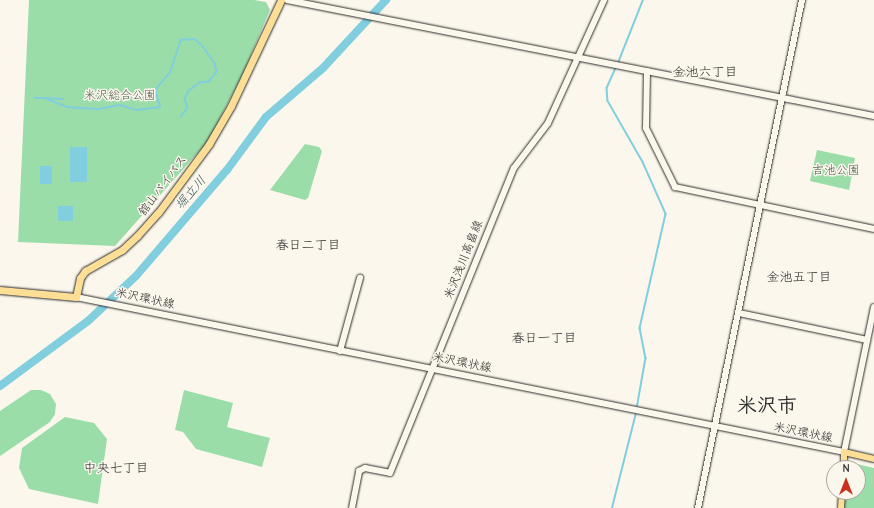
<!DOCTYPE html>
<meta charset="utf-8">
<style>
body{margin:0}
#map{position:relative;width:874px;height:508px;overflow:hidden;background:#fbf7ec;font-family:"Comic Neue","Klee One",sans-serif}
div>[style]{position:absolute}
.green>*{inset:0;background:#9adda8}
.water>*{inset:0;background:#80cede}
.stream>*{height:1.5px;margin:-0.75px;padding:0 0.75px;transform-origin:0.75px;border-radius:0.75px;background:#80cede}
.river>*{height:8px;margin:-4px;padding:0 4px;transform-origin:4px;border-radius:4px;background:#80cede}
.roads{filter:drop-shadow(0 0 1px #2b2b2b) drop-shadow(0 0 1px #2b2b2b)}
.secondary>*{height:6px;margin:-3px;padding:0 3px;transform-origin:3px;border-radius:3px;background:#fbf7ec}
.primary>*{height:6px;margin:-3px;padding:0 3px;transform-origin:3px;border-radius:3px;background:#fcde96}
.highway>*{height:7px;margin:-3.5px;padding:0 3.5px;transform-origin:3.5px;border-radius:3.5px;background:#fcde96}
span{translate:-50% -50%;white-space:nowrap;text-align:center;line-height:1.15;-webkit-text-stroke:3px #fbf7ec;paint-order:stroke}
.park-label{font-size:12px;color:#47584a}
.street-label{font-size:12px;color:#2b2b2b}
.neighbourhood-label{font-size:13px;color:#2b2b2b}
.water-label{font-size:13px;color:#445c61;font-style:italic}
.town-label{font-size:20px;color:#2b2b2b;font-weight:700}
.north{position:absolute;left:826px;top:460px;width:40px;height:40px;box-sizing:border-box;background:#fbf7ec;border:1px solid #a8a59f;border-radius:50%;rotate:0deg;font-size:11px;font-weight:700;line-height:16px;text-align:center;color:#2b2b2b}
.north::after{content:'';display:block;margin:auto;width:14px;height:18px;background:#c8321e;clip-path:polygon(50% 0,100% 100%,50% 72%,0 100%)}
</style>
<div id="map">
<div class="green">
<i style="clip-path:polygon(29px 0,254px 0,266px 2px,270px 10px,241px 78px,208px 141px,115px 246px,18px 242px)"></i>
<i style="clip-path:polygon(305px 144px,319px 147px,322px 151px,308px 198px,305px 200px,270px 190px)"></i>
<i style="clip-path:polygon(817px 150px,855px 158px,849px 190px,810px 181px)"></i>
<i style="clip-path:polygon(31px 390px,41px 390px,50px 394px,56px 404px,55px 414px,50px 422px,0 456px,0 411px)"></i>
<i style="clip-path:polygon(184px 390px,233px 403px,227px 427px,270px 438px,262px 467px,196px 449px,183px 432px,175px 430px)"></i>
<i style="clip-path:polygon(65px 417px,94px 423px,107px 439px,98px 504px,29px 489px,19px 468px,22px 448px)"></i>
<i style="clip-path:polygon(857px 464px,874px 468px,874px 508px,844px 508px,844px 492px,858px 492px,858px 468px,845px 468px)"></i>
</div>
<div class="water">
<i style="clip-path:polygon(70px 147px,87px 147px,87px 182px,70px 182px)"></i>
<i style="clip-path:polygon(40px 166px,52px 166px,52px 184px,40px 184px)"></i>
<i style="clip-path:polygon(58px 206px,73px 206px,73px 221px,58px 221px)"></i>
</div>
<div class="stream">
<i style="left:618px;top:63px;width:68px;rotate:-68.4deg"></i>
<i style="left:617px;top:66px;width:24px;rotate:114deg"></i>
<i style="left:607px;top:88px;width:13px;rotate:86deg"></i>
<i style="left:608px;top:101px;width:70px;rotate:60.2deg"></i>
<i style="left:643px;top:162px;width:57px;rotate:66.1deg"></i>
<i style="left:666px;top:214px;width:117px;rotate:102.8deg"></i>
<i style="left:640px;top:328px;width:31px;rotate:79deg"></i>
<i style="left:646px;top:358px;width:52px;rotate:100deg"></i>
<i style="left:35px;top:98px;width:10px"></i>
<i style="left:45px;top:98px;width:24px;rotate:22deg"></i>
<i style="left:67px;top:107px;width:32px;rotate:4deg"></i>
<i style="left:99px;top:109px;width:21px;rotate:-11deg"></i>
<i style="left:120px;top:105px;width:17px;rotate:17deg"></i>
<i style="left:136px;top:110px;width:24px;rotate:-7deg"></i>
<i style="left:160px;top:107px;width:18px;rotate:-106deg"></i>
<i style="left:155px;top:90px;width:23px;rotate:-49deg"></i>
<i style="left:170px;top:73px;width:35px;rotate:-72deg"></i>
<i style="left:181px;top:40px;width:14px;rotate:-4deg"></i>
<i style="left:195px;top:39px;width:8px;rotate:40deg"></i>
<i style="left:201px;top:44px;width:24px;rotate:54deg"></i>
<i style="left:215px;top:63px;width:9px;rotate:77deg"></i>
<i style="left:217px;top:72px;width:13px;rotate:129deg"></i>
<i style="left:209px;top:82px;width:9px;rotate:174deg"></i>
<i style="left:200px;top:83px;width:14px;rotate:144deg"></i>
<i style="left:189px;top:91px;width:9px;rotate:117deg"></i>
<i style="left:185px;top:99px;width:9px;rotate:72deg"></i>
<i style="left:188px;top:108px;width:11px;rotate:128deg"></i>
<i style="left:45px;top:98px;width:18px;rotate:3deg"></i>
<i style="left:612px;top:508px;width:98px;rotate:-75.8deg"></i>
</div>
<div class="river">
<i style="left:0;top:386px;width:109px;rotate:-36.5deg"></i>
<i style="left:88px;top:321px;width:66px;rotate:-43.2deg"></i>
<i style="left:136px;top:276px;width:140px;rotate:-49.4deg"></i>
<i style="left:227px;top:170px;width:66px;rotate:-53.7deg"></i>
<i style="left:266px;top:117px;width:75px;rotate:-40.7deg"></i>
<i style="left:323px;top:68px;width:93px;rotate:-47.2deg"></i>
</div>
<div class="roads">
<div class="secondary">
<i style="left:287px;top:0;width:598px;rotate:11.18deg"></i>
<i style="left:647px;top:71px;width:57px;rotate:91deg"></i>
<i style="left:646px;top:128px;width:66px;rotate:63.8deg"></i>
<i style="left:675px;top:187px;width:203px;rotate:11.9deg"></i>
<i style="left:76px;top:297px;width:783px;rotate:11.41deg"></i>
<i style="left:844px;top:452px;width:148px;rotate:-78.3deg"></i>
<i style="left:739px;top:313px;width:131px;rotate:11.9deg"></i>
<i style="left:340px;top:351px;width:76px;rotate:-74.7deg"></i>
<i style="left:352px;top:508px;width:38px;rotate:-79deg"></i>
<i style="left:359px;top:471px;width:7px;rotate:-27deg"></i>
<i style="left:365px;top:468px;width:25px;rotate:11deg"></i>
<i style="left:390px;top:473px;width:329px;rotate:-67.9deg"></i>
<i style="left:514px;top:168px;width:56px;rotate:-52.9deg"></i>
<i style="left:548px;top:123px;width:135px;rotate:-65.5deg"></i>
<i style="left:698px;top:508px;width:519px;rotate:-78.43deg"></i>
</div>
<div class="primary">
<i style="left:844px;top:468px;width:16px;rotate:-90deg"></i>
<i style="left:844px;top:452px;width:31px;rotate:13deg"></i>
<i style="left:841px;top:508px;width:16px;rotate:-86deg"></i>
</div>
<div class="highway">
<i style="left:0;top:290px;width:76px;rotate:5.3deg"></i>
<i style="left:76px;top:297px;width:19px;rotate:-78deg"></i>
<i style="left:80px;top:278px;width:9px;rotate:-54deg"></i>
<i style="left:85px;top:271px;width:43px;rotate:-29.6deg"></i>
<i style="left:122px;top:250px;width:21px;rotate:-43deg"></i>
<i style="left:137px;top:236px;width:31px;rotate:-48deg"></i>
<i style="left:158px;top:213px;width:86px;rotate:-53.5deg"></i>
<i style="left:209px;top:144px;width:44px;rotate:-59.9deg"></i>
<i style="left:231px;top:106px;width:117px;rotate:-64.7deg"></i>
</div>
</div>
<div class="park-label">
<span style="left:120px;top:96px">米沢総合公園</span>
<span style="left:836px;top:171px">吉池公園</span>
</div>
<div class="street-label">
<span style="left:163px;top:186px;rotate:-53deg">舘山バイパス</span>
<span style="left:464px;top:260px;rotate:-68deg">米沢浅川高畠線</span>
<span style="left:145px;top:299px;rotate:12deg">米沢環状線</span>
<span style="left:462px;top:363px;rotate:11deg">米沢環状線</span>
<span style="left:803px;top:433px;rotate:11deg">米沢環状線</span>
</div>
<div class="neighbourhood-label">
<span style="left:705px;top:72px">金池六丁目</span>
<span style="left:308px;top:245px">春日二丁目</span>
<span style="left:799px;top:277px">金池五丁目</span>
<span style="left:544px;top:338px">春日一丁目</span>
<span style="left:116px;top:468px">中央七丁目</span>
</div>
<div class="water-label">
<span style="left:191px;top:193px;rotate:-49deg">堀立川</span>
</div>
<div class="town-label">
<span style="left:767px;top:405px">米沢市</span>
</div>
<div class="north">N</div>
</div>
